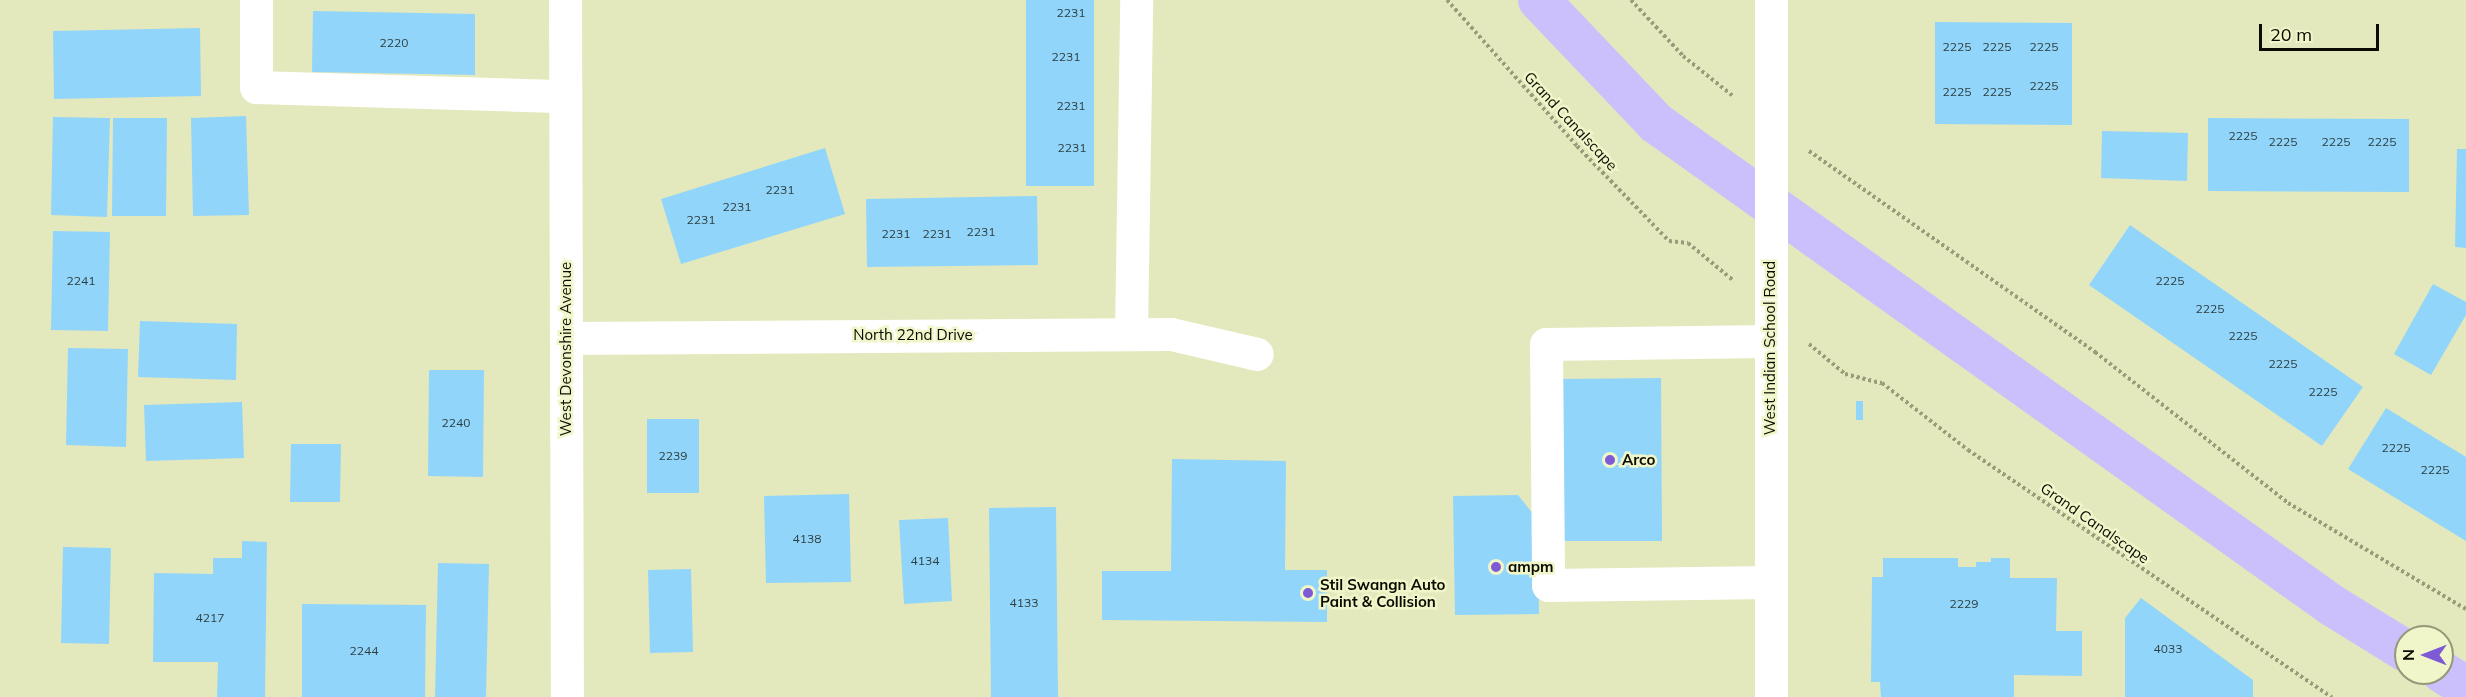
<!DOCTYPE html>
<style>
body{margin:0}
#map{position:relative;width:2466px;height:697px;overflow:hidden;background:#e3e9bc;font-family:Mulish,sans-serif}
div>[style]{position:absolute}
.canal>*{height:42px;margin:-21px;padding:0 21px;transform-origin:21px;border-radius:21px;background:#cbbffc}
.building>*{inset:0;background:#92d5fa}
.path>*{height:4px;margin-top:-2px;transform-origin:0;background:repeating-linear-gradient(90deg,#979c7b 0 3px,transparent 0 6px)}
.minor>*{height:33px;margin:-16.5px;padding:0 16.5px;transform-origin:16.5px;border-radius:16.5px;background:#fff}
.major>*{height:33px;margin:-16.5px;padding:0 16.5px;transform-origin:16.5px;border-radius:16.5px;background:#fff}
.dots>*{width:16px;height:16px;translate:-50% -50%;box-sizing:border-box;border:3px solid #f0f6c9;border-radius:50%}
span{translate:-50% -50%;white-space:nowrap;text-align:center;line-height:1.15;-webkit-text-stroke:5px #f0f6c9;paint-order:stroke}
.number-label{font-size:12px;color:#2d3e3f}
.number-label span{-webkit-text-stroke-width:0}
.street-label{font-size:15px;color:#0b0c01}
.poi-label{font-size:15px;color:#0b0c01;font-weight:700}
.left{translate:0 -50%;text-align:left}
.north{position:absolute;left:2394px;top:625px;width:60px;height:60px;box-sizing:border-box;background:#f0f6c9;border:2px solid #949879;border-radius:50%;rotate:270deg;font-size:16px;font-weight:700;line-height:24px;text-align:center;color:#0b0c01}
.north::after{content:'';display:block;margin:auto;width:21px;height:27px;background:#7e5ad4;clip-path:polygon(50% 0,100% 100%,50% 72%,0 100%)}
.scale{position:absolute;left:2259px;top:24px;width:120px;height:27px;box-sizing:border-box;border:3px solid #0b0c01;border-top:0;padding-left:8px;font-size:18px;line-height:21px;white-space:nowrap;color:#0b0c01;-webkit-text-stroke:4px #f0f6c9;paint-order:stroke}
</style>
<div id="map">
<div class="canal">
<i style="left:1539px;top:0;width:170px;rotate:46.4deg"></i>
<i style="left:1656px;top:123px;width:832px;rotate:35.51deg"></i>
<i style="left:2333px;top:606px;width:86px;rotate:31.7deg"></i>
<i style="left:2442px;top:672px;width:28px;rotate:32deg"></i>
</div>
<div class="building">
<i style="clip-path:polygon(1026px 0,1094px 0,1094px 186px,1026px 186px)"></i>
<i style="clip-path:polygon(313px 11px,475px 14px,475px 75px,312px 72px)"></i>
<i style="clip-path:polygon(1935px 22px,2072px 23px,2072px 125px,1935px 124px)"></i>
<i style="clip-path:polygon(200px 28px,201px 96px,54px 99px,53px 31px)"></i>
<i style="clip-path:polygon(246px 116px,249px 215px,193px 216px,191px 118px)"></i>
<i style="clip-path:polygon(53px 117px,110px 118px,107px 217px,51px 215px)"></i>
<i style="clip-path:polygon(113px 118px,167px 118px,166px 216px,112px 216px)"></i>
<i style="clip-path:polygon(2208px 118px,2409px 119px,2409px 192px,2208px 191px)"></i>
<i style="clip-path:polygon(2102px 131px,2188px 133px,2187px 181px,2101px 178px)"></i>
<i style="clip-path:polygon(825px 148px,845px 214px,681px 264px,661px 199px)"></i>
<i style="clip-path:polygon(2457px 149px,2466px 149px,2466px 248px,2455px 247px)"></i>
<i style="clip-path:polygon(1037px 196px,1038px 265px,867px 267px,866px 199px)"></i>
<i style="clip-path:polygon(2130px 225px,2363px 387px,2322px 446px,2089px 285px)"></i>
<i style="clip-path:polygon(53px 231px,110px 232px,108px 331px,51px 330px)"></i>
<i style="clip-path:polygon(2433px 284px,2466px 302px,2466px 315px,2431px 375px,2394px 354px)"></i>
<i style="clip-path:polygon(140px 321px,237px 324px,236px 380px,138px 377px)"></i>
<i style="clip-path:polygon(68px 348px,128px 349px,126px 447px,66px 445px)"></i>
<i style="clip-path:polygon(429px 370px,484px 370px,483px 477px,428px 476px)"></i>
<i style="clip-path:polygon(1661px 378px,1662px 541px,1558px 541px,1558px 379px)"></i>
<i style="clip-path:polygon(1856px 401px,1863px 401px,1863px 420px,1856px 420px)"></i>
<i style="clip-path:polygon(242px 402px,244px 458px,146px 461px,144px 405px)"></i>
<i style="clip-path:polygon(2386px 408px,2466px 457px,2466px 541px,2348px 469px)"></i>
<i style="clip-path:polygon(647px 419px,699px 419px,699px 493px,647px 493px)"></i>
<i style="clip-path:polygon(291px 444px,341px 444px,340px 502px,290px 502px)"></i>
<i style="clip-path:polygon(1172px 459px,1286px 461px,1285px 570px,1327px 570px,1327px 622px,1102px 620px,1102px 571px,1171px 571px)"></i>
<i style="clip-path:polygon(849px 494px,851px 582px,766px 583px,764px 496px)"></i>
<i style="clip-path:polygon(1518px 495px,1538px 520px,1539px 614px,1455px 615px,1453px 496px)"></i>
<i style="clip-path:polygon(1056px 507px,1058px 697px,991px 697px,989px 508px)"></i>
<i style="clip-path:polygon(948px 518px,952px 601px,904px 604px,899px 520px)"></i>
<i style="clip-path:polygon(242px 541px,267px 542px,265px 697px,217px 697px,218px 662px,153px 662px,154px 573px,213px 574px,213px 558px,242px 558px)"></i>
<i style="clip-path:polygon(63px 547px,111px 548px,109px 644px,61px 643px)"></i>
<i style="clip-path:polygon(1883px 558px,1958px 558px,1958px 567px,1976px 567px,1976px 562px,1991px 562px,1991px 558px,2010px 558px,2010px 578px,2057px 578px,2056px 631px,2082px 631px,2082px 676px,2014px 675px,2014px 697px,1881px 697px,1880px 682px,1871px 682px,1872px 577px,1883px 577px)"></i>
<i style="clip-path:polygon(438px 563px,489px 564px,486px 697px,435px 697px)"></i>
<i style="clip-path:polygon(691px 569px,693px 652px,650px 653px,648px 570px)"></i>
<i style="clip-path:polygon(2141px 598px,2253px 680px,2253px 697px,2125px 697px,2125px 618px)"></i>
<i style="clip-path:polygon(302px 604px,426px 605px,425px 697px,302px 697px)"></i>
</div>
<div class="path">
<i style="left:1447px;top:0;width:195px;rotate:48.3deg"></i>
<i style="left:1577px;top:146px;width:132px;rotate:45.9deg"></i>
<i style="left:1669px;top:241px;width:19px;rotate:6deg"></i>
<i style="left:1688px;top:243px;width:60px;rotate:39.6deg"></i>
<i style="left:1631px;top:0;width:76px;rotate:47.1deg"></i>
<i style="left:1683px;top:56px;width:64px;rotate:38.7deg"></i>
<i style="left:1809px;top:151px;width:350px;rotate:35.1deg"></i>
<i style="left:2095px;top:352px;width:245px;rotate:38deg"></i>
<i style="left:2288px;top:503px;width:207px;rotate:30.8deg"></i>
<i style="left:1809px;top:344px;width:47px;rotate:39.8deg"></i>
<i style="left:1845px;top:374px;width:38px;rotate:14deg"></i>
<i style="left:1882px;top:383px;width:109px;rotate:37.9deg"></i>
<i style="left:1968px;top:450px;width:440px;rotate:34.2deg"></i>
</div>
<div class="minor">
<i style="left:256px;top:0;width:87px;rotate:90deg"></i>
<i style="left:256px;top:87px;width:309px;rotate:1.7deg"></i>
<i style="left:565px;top:0;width:697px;rotate:89.84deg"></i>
<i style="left:1131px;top:334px;width:334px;rotate:-89.1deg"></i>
<i style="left:566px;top:338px;width:605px;rotate:-0.38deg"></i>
<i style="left:1171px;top:334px;width:88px;rotate:13.1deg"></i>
<i style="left:1769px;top:341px;width:223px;rotate:179.2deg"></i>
<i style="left:1546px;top:344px;width:241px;rotate:89.5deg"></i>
<i style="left:1548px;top:585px;width:222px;rotate:-0.8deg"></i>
</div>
<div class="major">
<i style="left:1771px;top:697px;width:697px;rotate:-90deg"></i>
</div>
<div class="dots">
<i style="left:1610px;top:460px;background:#7e5ad4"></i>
<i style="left:1496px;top:567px;background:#7e5ad4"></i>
<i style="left:1308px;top:593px;background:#7e5ad4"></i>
</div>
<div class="number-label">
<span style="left:1071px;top:13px">2231</span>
<span style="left:394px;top:43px">2220</span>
<span style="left:1957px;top:47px">2225</span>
<span style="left:1997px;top:47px">2225</span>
<span style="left:2044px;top:47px">2225</span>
<span style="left:1066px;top:57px">2231</span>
<span style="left:2044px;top:86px">2225</span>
<span style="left:1957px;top:92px">2225</span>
<span style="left:1997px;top:92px">2225</span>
<span style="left:1071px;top:106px">2231</span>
<span style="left:2243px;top:136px">2225</span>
<span style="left:2283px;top:142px">2225</span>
<span style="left:2336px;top:142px">2225</span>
<span style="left:2382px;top:142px">2225</span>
<span style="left:1072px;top:148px">2231</span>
<span style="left:780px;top:190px">2231</span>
<span style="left:737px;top:207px">2231</span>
<span style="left:701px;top:220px">2231</span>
<span style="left:981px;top:232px">2231</span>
<span style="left:896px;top:234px">2231</span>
<span style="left:937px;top:234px">2231</span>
<span style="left:81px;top:281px">2241</span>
<span style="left:2170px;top:281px">2225</span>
<span style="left:2210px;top:309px">2225</span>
<span style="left:2243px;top:336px">2225</span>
<span style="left:2283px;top:364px">2225</span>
<span style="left:2323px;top:392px">2225</span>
<span style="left:456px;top:423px">2240</span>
<span style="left:2396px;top:448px">2225</span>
<span style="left:673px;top:456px">2239</span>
<span style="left:2435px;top:470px">2225</span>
<span style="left:807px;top:539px">4138</span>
<span style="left:925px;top:561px">4134</span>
<span style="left:1024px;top:603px">4133</span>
<span style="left:1964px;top:604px">2229</span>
<span style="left:210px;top:618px">4217</span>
<span style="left:2168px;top:649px">4033</span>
<span style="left:364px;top:651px">2244</span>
</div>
<div class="street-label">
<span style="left:1571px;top:121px;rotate:47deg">Grand Canalscape</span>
<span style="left:913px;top:335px">North 22nd Drive</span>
<span style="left:1770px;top:348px;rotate:-90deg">West Indian School Road</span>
<span style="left:566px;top:349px;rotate:-90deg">West Devonshire Avenue</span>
<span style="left:2095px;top:523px;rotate:35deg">Grand Canalscape</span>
</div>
<div class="poi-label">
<span class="left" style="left:1622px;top:460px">Arco</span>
<span class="left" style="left:1508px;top:567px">ampm</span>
<span class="left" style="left:1320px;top:593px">Stil Swangn Auto<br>Paint &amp; Collision</span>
</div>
<div class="north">N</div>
<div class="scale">20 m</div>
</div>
